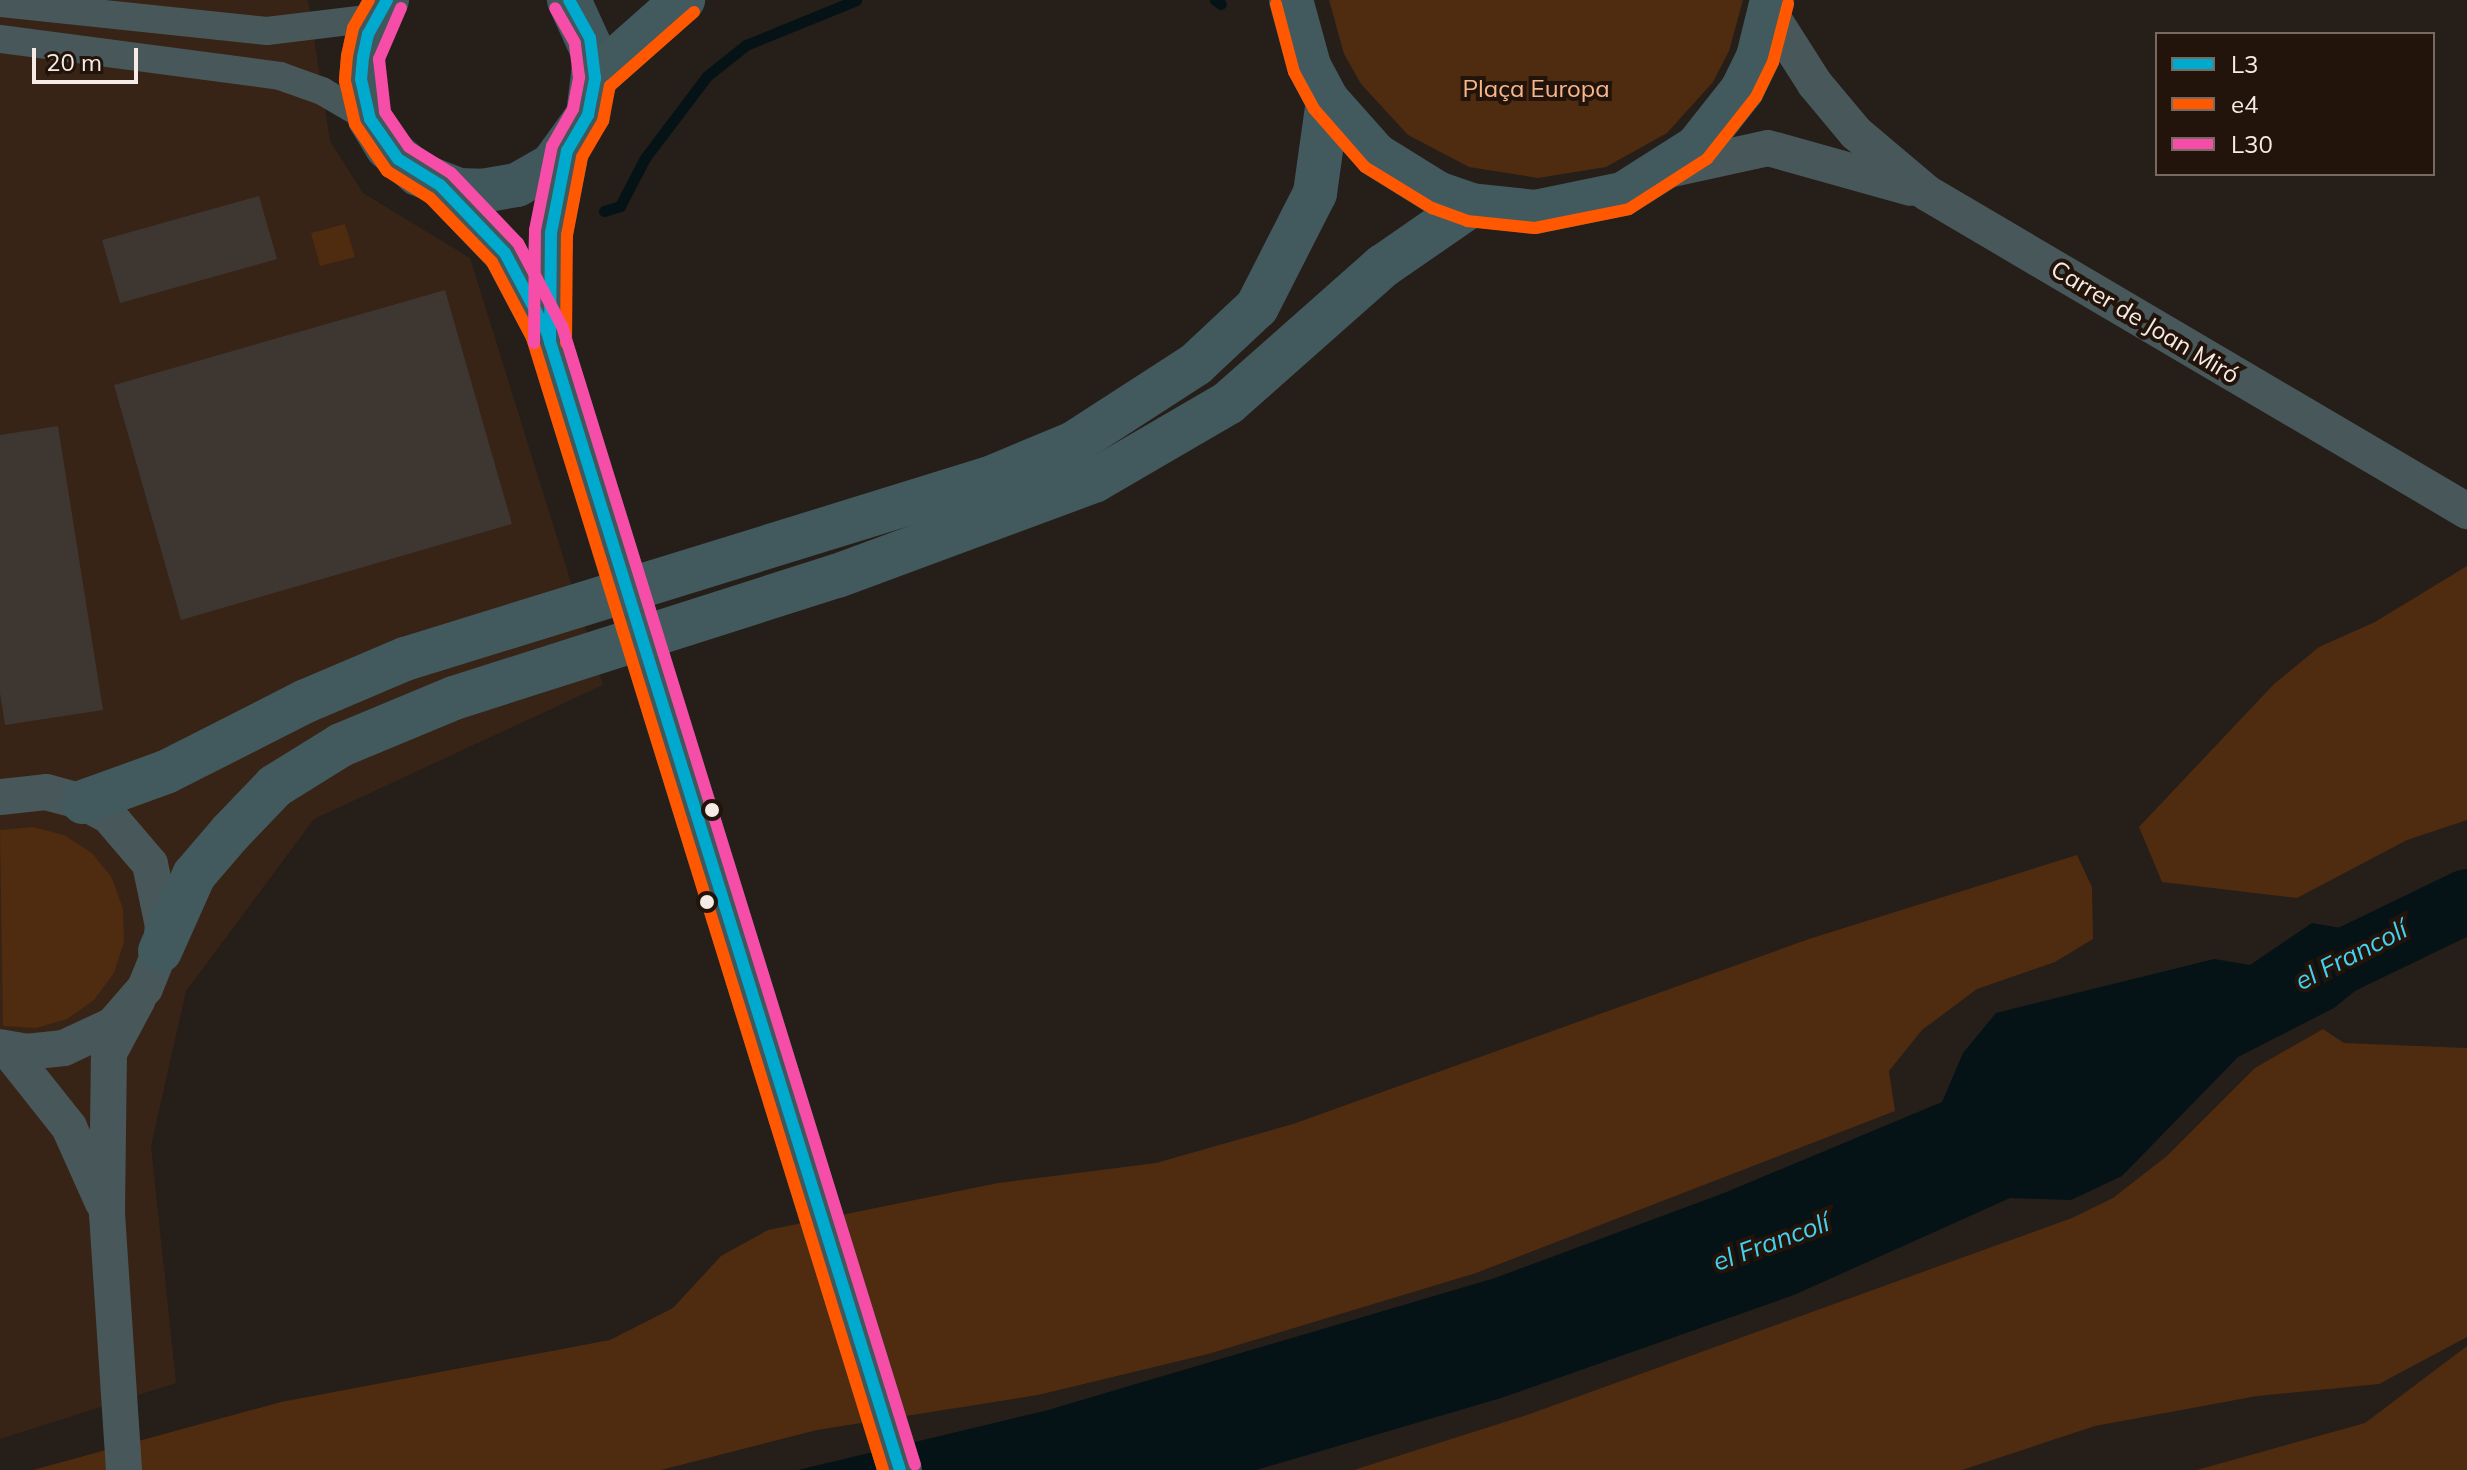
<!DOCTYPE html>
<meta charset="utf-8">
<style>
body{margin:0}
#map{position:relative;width:2467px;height:1470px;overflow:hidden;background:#261e19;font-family:Mulish,sans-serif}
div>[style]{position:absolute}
.built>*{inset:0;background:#372416}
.green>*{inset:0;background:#4f2b10}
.water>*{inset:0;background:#051316}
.stream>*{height:11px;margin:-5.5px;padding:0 5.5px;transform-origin:5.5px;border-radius:5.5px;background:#051316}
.river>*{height:64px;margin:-32px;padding:0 32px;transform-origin:32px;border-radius:32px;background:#051316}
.building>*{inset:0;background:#3d3631}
.minor>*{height:28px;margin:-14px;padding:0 14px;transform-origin:14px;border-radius:14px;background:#48585a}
.tertiary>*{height:36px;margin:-18px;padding:0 18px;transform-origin:18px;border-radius:18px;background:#48585a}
.primary>*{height:44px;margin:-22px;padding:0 22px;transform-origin:22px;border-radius:22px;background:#40575b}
.trunk>*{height:44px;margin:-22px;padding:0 22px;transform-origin:22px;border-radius:22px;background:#425a5e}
.bus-1>*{height:12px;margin:-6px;padding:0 6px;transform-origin:6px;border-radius:6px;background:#00a9ce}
.bus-2>*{height:12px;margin:-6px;padding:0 6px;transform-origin:6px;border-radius:6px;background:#ff5800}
.bus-3>*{height:12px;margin:-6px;padding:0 6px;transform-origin:6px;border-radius:6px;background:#f54da8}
.dots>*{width:22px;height:22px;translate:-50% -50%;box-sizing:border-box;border:4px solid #22140a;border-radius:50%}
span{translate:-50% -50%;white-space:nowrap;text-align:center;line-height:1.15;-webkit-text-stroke:8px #22140a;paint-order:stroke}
.park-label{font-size:24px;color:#f6b68c}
.street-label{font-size:24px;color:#f7ece5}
.water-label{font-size:26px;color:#43d2f1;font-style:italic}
.legend{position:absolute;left:2155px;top:32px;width:280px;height:144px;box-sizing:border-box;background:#22140a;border:2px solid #776a62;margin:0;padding:10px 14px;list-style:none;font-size:24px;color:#f7ece5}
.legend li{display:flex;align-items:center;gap:16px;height:40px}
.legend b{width:40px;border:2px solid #776a62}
.scale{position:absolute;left:32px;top:48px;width:106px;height:36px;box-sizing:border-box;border:4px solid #f7ece5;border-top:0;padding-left:10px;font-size:24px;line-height:28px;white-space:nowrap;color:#f7ece5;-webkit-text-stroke:6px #22140a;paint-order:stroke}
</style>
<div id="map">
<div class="built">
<i style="clip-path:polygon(0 0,308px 0,330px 141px,363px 193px,470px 258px,603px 685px,314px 819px,186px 991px,151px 1146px,176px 1383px,0 1439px)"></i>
</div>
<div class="green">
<i style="clip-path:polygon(1329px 0,1743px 0,1729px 51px,1713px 82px,1667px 133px,1606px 167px,1538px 178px,1469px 167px,1408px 135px,1361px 84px,1344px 54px)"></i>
<i style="clip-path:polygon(345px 224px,355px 257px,320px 266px,311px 233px)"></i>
<i style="clip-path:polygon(2467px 566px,2467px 820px,2407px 840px,2297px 898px,2162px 882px,2139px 827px,2274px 684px,2319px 647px,2375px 622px)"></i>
<i style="clip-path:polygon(33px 827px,64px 835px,92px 853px,112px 878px,123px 909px,124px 942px,114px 973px,94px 1000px,67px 1019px,36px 1028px,3px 1026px,0 830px)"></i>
<i style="clip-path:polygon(2077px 855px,2092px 887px,2093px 939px,2055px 962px,1977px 989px,1922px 1030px,1889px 1071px,1895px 1111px,1476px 1273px,1208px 1354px,1038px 1395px,817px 1430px,661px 1470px,33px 1470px,281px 1402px,610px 1340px,673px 1308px,721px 1256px,768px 1230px,998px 1183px,1156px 1163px,1293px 1124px,1809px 939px)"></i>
<i style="clip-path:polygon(2323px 1029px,2344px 1043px,2467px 1048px,2467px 1337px,2379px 1384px,2257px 1396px,2095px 1426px,1962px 1470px,1354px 1470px,1527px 1415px,2072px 1218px,2113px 1198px,2167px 1156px,2255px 1068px)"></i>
<i style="clip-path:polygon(2467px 1346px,2467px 1470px,2197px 1470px,2365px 1423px)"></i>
</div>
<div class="water">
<i style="clip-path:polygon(2312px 923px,2341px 928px,2367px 981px,2334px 1008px,2238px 1057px,2122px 1176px,2071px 1200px,2010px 1198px,1794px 1295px,1501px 1398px,1256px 1470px,798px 1470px,1048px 1410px,1495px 1278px,1724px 1193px,1942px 1102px,1963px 1053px,1996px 1013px,2214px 959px,2250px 965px)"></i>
</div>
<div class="stream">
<i style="left:1215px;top:0;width:7px;rotate:34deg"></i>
<i style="left:604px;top:211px;width:17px;rotate:-17deg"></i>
<i style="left:620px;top:206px;width:54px;rotate:-62.5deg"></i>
<i style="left:645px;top:158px;width:103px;rotate:-52.9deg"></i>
<i style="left:707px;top:76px;width:50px;rotate:-38.5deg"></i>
<i style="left:746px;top:45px;width:119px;rotate:-22.2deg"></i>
</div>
<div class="river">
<i style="left:2275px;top:994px;width:213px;rotate:-25.8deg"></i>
</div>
<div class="building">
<i style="clip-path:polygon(259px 196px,277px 259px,120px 303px,102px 240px)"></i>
<i style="clip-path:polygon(445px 290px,512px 524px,181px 620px,114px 385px)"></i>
<i style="clip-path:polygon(58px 426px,103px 710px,5px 725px,0 693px,0 435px)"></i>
</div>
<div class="minor">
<i style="left:0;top:3px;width:268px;rotate:6deg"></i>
<i style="left:267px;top:31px;width:109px;rotate:-6.9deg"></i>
<i style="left:0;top:39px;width:282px;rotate:7.5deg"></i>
<i style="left:280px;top:76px;width:45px;rotate:19.7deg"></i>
<i style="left:322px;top:91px;width:56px;rotate:30.3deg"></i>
</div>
<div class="tertiary">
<i style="left:1771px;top:15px;width:82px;rotate:57.5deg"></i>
<i style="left:1815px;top:84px;width:64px;rotate:50.1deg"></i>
<i style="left:1856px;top:133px;width:93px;rotate:40.2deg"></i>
<i style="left:1927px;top:193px;width:627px;rotate:30.49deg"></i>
<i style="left:1668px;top:170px;width:102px;rotate:-12.4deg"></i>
<i style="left:1768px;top:148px;width:148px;rotate:15.6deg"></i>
<i style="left:0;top:797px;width:46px;rotate:-6.2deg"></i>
<i style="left:46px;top:792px;width:38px;rotate:15deg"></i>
<i style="left:83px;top:802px;width:30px;rotate:28deg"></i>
<i style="left:109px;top:816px;width:63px;rotate:49.5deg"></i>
<i style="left:150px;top:864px;width:63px;rotate:78.2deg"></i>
<i style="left:163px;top:926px;width:25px;rotate:97deg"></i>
<i style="left:160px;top:951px;width:40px;rotate:112deg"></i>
<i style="left:145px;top:988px;width:49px;rotate:130.9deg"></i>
<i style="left:113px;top:1025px;width:54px;rotate:154.9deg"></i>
<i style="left:64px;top:1048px;width:36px;rotate:174deg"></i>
<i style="left:28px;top:1052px;width:28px;rotate:-170deg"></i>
<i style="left:7px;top:1049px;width:100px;rotate:51.5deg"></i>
<i style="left:69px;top:1127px;width:83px;rotate:65.9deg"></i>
<i style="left:124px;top:1470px;width:258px;rotate:-93.8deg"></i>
<i style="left:107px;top:1213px;width:160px;rotate:-89.3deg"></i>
<i style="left:109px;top:1053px;width:61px;rotate:-61.8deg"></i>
</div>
<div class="primary">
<i style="left:387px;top:0;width:39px;rotate:119deg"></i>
<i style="left:368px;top:34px;width:24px;rotate:102deg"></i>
<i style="left:363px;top:57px;width:22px;rotate:95deg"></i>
<i style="left:361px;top:79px;width:41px;rotate:77.3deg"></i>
<i style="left:370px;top:119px;width:33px;rotate:59deg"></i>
<i style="left:387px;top:147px;width:41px;rotate:41.1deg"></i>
<i style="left:418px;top:174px;width:44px;rotate:21.3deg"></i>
<i style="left:459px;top:190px;width:23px;rotate:2deg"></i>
<i style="left:482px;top:191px;width:36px;rotate:-10deg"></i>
<i style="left:517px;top:185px;width:40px;rotate:-29.7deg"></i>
<i style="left:552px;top:165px;width:62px;rotate:-54.2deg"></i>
<i style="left:588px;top:115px;width:58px;rotate:-83.1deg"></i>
<i style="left:595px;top:57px;width:63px;rotate:-114.5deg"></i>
<i style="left:440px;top:185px;width:94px;rotate:46.3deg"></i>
<i style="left:505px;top:253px;width:89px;rotate:62deg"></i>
<i style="left:547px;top:332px;width:1191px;rotate:72.77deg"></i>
<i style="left:547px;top:329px;width:96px;rotate:-87.6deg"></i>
<i style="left:551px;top:233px;width:84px;rotate:-79deg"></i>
</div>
<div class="trunk">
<i style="left:1291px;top:0;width:68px;rotate:74.7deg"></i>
<i style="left:1309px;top:66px;width:40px;rotate:62deg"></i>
<i style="left:1328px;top:101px;width:72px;rotate:48.4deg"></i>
<i style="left:1376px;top:155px;width:72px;rotate:31.9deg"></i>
<i style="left:1437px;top:193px;width:36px;rotate:19deg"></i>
<i style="left:1471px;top:205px;width:64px;rotate:6.2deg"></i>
<i style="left:1535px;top:212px;width:90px;rotate:-11.6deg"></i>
<i style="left:1623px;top:194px;width:88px;rotate:-32.4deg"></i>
<i style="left:1697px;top:147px;width:73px;rotate:-51.7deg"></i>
<i style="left:1742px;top:90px;width:37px;rotate:-64deg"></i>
<i style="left:1758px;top:57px;width:59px;rotate:-76.2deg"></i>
<i style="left:595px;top:78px;width:118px;rotate:-41.6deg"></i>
<i style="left:83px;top:802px;width:88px;rotate:-19.9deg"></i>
<i style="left:166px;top:772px;width:157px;rotate:-26.9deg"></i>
<i style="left:306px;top:701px;width:108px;rotate:-23deg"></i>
<i style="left:405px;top:659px;width:612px;rotate:-17.19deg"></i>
<i style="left:990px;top:478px;width:91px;rotate:-22.6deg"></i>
<i style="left:1074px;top:443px;width:145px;rotate:-32.9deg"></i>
<i style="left:1196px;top:364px;width:83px;rotate:-43.1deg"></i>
<i style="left:1257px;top:307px;width:128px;rotate:-63deg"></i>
<i style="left:1315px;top:193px;width:93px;rotate:-82deg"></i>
<i style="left:160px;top:951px;width:83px;rotate:-65.9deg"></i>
<i style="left:194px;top:875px;width:55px;rotate:-49.4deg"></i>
<i style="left:230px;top:833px;width:65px;rotate:-46.2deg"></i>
<i style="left:275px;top:786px;width:78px;rotate:-31.8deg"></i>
<i style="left:341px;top:745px;width:122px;rotate:-22.6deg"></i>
<i style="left:454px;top:698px;width:402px;rotate:-17.7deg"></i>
<i style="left:837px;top:576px;width:274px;rotate:-20.3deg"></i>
<i style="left:1094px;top:481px;width:155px;rotate:-30.2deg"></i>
<i style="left:1228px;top:403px;width:207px;rotate:-41.5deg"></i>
<i style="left:1383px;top:266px;width:107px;rotate:-34.7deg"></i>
</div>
<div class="bus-1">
<i style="left:387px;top:0;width:39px;rotate:119deg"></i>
<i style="left:368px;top:34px;width:24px;rotate:102deg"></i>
<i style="left:363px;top:57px;width:22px;rotate:95deg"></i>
<i style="left:361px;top:79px;width:41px;rotate:77.3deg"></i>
<i style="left:370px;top:119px;width:49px;rotate:55deg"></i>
<i style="left:398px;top:159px;width:49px;rotate:31.8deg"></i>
<i style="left:440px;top:185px;width:94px;rotate:46.3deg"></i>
<i style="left:505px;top:253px;width:89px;rotate:62deg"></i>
<i style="left:547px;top:332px;width:1191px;rotate:72.77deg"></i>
<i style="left:550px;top:343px;width:110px;rotate:-89.5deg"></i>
<i style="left:551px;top:233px;width:84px;rotate:-79deg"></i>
<i style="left:567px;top:151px;width:42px;rotate:-59.7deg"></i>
<i style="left:588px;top:115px;width:38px;rotate:-79deg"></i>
<i style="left:595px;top:78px;width:40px;rotate:-97.1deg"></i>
<i style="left:590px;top:38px;width:43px;rotate:-118.9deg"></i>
</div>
<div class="bus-2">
<i style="left:369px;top:0;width:32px;rotate:120deg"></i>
<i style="left:353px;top:28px;width:29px;rotate:102deg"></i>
<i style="left:347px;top:56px;width:25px;rotate:95deg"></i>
<i style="left:345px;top:81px;width:44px;rotate:76.9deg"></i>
<i style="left:355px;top:124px;width:57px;rotate:55.8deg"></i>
<i style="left:387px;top:171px;width:51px;rotate:32.1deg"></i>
<i style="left:430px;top:198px;width:89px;rotate:45.9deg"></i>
<i style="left:492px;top:262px;width:86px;rotate:62.2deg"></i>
<i style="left:532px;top:338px;width:1185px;rotate:72.77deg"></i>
<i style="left:1276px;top:4px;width:70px;rotate:75.2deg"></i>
<i style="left:1294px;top:72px;width:42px;rotate:61.6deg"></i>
<i style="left:1314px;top:109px;width:77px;rotate:48.7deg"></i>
<i style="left:1365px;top:167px;width:79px;rotate:31.5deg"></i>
<i style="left:1432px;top:208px;width:37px;rotate:20deg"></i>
<i style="left:1467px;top:221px;width:68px;rotate:5.9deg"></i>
<i style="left:1535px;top:228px;width:96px;rotate:-11.4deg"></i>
<i style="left:1629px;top:209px;width:93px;rotate:-32.7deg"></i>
<i style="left:1707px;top:159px;width:79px;rotate:-51.7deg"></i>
<i style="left:1756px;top:97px;width:39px;rotate:-64deg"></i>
<i style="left:1773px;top:62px;width:60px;rotate:-75.5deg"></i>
<i style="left:566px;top:343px;width:108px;rotate:-89.5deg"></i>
<i style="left:567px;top:235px;width:79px;rotate:-79.1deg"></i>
<i style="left:582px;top:157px;width:42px;rotate:-59.7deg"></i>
<i style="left:603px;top:121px;width:36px;rotate:-79deg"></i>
<i style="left:610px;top:86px;width:112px;rotate:-41.4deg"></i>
</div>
<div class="bus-3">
<i style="left:401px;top:8px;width:56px;rotate:113.3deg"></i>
<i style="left:379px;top:59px;width:53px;rotate:83.5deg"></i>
<i style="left:385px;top:112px;width:42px;rotate:55.6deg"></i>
<i style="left:409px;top:147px;width:49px;rotate:31.8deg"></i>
<i style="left:451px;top:173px;width:97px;rotate:46.3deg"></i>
<i style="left:518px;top:243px;width:94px;rotate:62.1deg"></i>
<i style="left:562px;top:326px;width:1192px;rotate:72.78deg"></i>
<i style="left:534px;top:343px;width:113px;rotate:-89.5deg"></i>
<i style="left:535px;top:230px;width:86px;rotate:-78.6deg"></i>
<i style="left:552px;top:146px;width:43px;rotate:-60.4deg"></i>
<i style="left:573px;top:109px;width:33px;rotate:-79deg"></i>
<i style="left:579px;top:77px;width:34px;rotate:-97deg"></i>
<i style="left:575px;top:43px;width:40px;rotate:-119.7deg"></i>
</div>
<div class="dots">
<i style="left:712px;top:810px;background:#f7ece5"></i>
<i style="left:707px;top:902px;background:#f7ece5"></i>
</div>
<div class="park-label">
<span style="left:1536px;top:89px">Plaça Europa</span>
</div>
<div class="street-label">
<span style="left:2145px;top:322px;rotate:31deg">Carrer de Joan Miró</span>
</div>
<div class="water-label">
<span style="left:2351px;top:955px;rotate:-27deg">el Francolí</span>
<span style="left:1771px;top:1242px;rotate:-20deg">el Francolí</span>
</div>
<ul class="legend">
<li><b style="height:10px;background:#00a9ce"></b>L3</li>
<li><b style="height:10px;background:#ff5800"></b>e4</li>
<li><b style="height:10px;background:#f54da8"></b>L30</li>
</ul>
<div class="scale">20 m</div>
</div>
